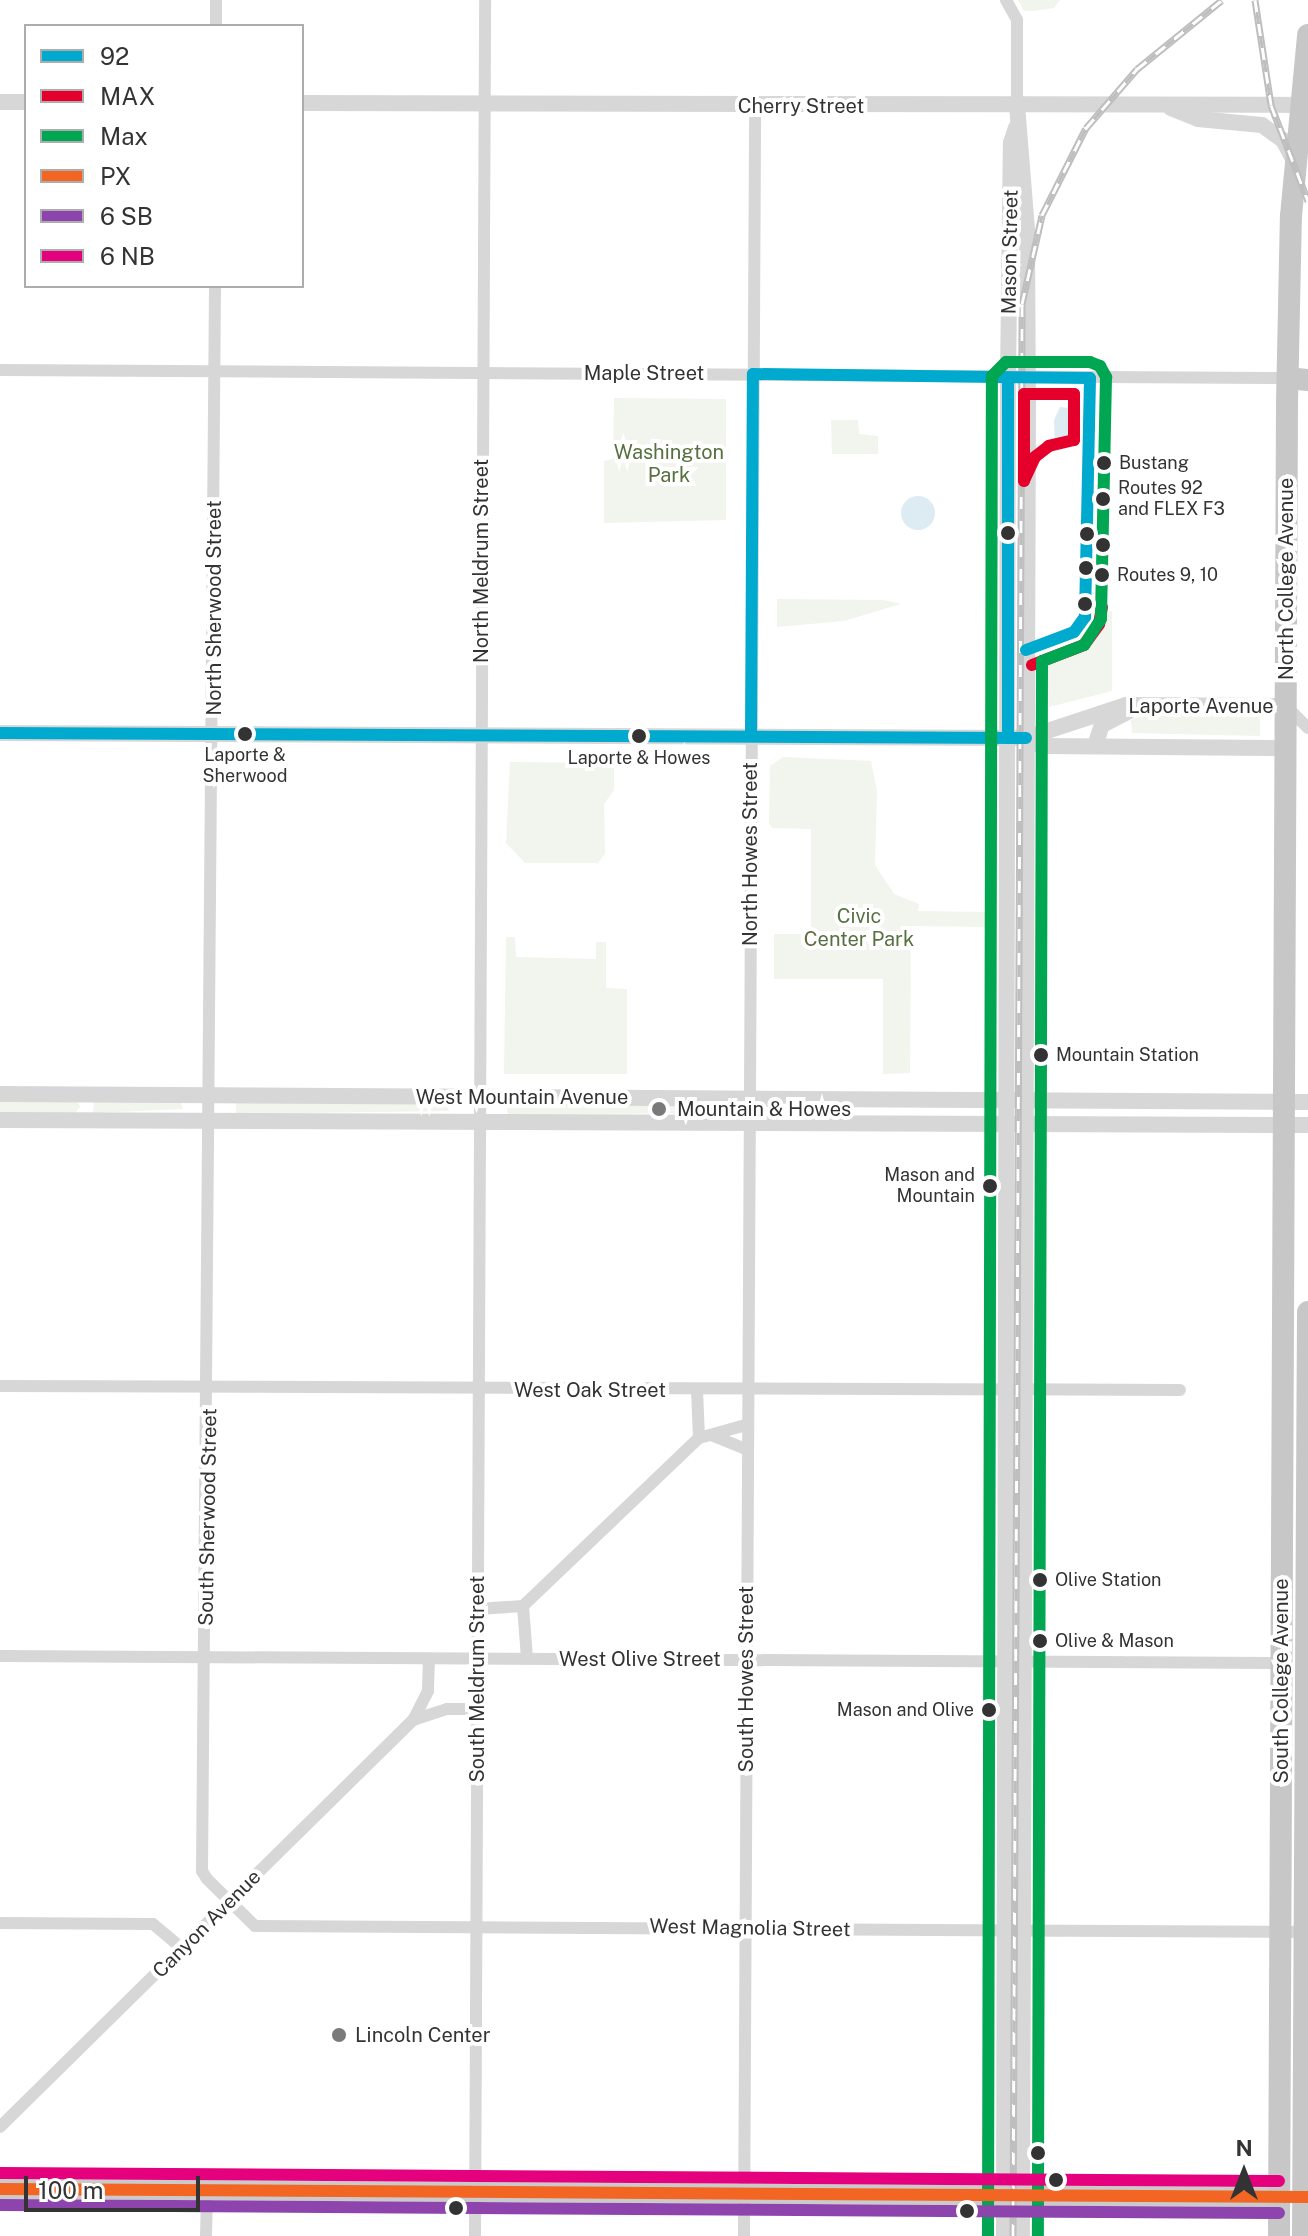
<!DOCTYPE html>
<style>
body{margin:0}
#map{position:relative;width:1308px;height:2236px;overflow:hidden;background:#fff;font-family:"Public Sans",sans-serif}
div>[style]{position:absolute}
.green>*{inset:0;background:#f1f5ed}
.water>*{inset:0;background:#ddebf3}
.round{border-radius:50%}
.minor>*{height:12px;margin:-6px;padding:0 6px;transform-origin:6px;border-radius:6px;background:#d7d7d7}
.tertiary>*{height:16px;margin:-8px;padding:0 8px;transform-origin:8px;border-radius:8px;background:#d7d7d7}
.primary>*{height:20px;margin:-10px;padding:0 10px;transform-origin:10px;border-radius:10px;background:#cacaca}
.trunk>*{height:22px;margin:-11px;padding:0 11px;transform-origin:11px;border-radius:11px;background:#c7c7c7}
.rail>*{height:7px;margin-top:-3.5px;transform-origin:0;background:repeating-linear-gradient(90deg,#fff 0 12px,#bebebe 0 24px);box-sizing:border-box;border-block:2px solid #bebebe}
.bus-1>*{height:12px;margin:-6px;padding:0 6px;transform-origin:6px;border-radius:6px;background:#00a9ce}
.bus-2>*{height:12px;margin:-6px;padding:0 6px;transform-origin:6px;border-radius:6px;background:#e4002b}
.bus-3>*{height:12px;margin:-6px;padding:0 6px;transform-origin:6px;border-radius:6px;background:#00a651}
.bus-4>*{height:12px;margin:-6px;padding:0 6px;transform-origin:6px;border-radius:6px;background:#f26522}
.bus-5>*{height:12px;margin:-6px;padding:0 6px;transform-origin:6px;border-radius:6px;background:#8e44ad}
.bus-6>*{height:12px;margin:-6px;padding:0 6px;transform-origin:6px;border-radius:6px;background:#e5007d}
.dots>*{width:22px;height:22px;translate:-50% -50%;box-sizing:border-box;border:4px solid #fff;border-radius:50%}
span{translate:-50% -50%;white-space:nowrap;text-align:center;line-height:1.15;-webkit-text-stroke:8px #fff;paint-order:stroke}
.bus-label{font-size:18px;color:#333}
.left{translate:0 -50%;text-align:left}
.right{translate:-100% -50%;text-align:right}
.street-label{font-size:20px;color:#333}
.park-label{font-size:20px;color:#56703f}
.poi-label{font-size:20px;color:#333}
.legend{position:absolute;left:24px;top:24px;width:280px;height:264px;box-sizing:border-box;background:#fff;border:2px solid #adadad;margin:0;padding:10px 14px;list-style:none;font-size:24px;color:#333}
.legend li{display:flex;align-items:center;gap:16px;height:40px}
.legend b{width:40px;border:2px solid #adadad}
.north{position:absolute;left:1204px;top:2132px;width:80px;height:80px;-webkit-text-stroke:6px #fff;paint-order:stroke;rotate:0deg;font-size:22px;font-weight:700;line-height:32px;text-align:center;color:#333}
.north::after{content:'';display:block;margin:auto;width:28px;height:36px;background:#333;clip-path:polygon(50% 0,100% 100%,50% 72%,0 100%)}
.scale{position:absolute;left:24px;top:2176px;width:176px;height:36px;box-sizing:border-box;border:4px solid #333;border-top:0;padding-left:10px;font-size:24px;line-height:28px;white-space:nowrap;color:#333;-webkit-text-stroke:6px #fff;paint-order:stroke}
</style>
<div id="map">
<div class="green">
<i style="clip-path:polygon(1018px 0,1060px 0,1054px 8px,1033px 11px,1024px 11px)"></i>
<i style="clip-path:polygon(614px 398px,726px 399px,726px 520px,604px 523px,604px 461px,613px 459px)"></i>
<i style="clip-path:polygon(831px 420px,858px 420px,859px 434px,878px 436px,878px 454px,832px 454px)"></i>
<i style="clip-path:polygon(777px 599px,883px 600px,901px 604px,844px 621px,777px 627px)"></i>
<i style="clip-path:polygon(1112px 611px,1112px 691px,1049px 707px,1047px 658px,1087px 639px,1096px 630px,1099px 612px)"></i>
<i style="clip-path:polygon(1143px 715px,1260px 716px,1260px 736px,1132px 733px,1131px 720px)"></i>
<i style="clip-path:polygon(783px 757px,871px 761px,877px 791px,875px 865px,894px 894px,919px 904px,918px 911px,990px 912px,990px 927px,911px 926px,910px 1073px,883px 1074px,883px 979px,774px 979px,774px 934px,811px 934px,811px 829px,772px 828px,769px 823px,770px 766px)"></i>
<i style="clip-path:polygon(510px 762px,614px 763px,614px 790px,604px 804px,605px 854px,598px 863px,525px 863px,506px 843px)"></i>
<i style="clip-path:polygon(506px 937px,515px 937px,516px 957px,596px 959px,596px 942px,606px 942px,606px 988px,627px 989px,627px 1074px,504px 1074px)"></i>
<i style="clip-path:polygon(0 1099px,76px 1099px,80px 1107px,74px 1115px,0 1114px)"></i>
<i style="clip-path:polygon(94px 1100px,180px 1101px,183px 1109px,93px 1113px)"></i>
<i style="clip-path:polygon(236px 1102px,447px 1103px,449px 1111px,236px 1114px)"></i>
<i style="clip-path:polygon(506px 1104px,705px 1105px,708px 1113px,508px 1115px)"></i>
</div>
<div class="water">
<i style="clip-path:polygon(1060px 407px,1078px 409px,1077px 440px,1055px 450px,1054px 420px)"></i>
<i class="round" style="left:901px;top:496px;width:34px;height:34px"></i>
</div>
<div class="minor">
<i style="left:1006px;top:0;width:23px;rotate:61deg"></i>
<i style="left:1017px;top:20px;width:85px;rotate:90deg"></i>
<i style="left:216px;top:26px;width:26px;rotate:-90deg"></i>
<i style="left:215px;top:286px;width:1585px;rotate:90.47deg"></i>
<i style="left:202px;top:1871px;width:9px;rotate:58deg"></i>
<i style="left:207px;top:1879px;width:67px;rotate:44.4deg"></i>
<i style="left:255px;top:1926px;width:1053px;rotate:0.33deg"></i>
<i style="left:0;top:370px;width:1288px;rotate:0.36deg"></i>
<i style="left:1286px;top:706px;width:31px;rotate:45deg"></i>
<i style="left:0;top:1386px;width:1180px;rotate:0.19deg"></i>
<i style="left:697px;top:1390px;width:48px;rotate:87.6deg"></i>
<i style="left:711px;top:1435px;width:38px;rotate:22deg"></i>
<i style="left:523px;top:1606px;width:243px;rotate:-43.7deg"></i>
<i style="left:699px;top:1438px;width:49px;rotate:-15.5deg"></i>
<i style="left:477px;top:1609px;width:46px;rotate:-3.7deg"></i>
<i style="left:523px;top:1606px;width:52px;rotate:85.6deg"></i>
<i style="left:0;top:1656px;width:1285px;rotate:0.31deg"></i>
<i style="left:429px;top:1659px;width:32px;rotate:92deg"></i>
<i style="left:428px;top:1691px;width:33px;rotate:117deg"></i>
<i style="left:413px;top:1720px;width:36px;rotate:-18deg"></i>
<i style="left:447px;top:1709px;width:30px"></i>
<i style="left:0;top:1923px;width:153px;rotate:0.4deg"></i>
<i style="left:153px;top:1924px;width:39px;rotate:40deg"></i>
<i style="left:0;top:2127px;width:580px;rotate:-44.58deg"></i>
<i style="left:206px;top:2236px;width:42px;rotate:-88.6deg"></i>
<i style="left:475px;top:2236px;width:2236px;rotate:-89.74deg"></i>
<i style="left:744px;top:2236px;width:2130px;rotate:-89.7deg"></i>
</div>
<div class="tertiary">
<i style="left:0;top:102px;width:26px"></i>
<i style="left:302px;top:103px;width:1006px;rotate:0.11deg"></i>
<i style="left:1017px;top:105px;width:125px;rotate:85.4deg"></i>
<i style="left:1027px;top:230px;width:169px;rotate:89.7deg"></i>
<i style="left:1028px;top:399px;width:1837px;rotate:90.19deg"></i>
<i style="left:1171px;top:108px;width:29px;rotate:22deg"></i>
<i style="left:1198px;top:119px;width:64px;rotate:5.4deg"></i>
<i style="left:1262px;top:125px;width:26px;rotate:36deg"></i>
<i style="left:1283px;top:140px;width:26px;rotate:62deg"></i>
<i style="left:0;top:733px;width:1026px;rotate:0.28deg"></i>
<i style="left:1026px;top:738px;width:18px;rotate:27deg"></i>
<i style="left:1042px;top:746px;width:243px;rotate:0.5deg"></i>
<i style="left:1026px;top:738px;width:105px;rotate:-18.3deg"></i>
<i style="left:1126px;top:705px;width:160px;rotate:0.4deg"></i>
<i style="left:1095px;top:746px;width:22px;rotate:-72deg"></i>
<i style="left:1102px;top:725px;width:30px;rotate:-27deg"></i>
<i style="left:0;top:1094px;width:1308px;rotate:0.35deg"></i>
<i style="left:0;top:1120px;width:1308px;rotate:0.22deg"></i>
<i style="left:1004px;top:2236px;width:1858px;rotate:-89.88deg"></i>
<i style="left:1008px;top:378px;width:235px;rotate:-89.3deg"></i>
<i style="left:1011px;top:143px;width:16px;rotate:-72deg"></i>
</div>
<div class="primary">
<i style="left:0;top:2189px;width:1279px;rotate:0.36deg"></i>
</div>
<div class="trunk">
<i style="left:1288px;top:378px;width:20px;rotate:6deg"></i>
<i style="left:1279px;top:2236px;width:1833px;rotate:-89.75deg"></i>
<i style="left:1287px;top:403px;width:187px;rotate:-88.8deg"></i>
<i style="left:1291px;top:216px;width:182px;rotate:-84.6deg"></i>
<i style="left:1303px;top:2236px;width:924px;rotate:-89.69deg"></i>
</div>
<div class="rail">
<i style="left:1255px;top:0;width:106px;rotate:81.3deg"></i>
<i style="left:1271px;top:105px;width:103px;rotate:68.9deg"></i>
<i style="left:1013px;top:2236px;width:1932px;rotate:-89.73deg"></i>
<i style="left:1022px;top:304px;width:91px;rotate:-77.3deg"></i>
<i style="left:1042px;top:215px;width:97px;rotate:-63.2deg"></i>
<i style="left:1086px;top:128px;width:78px;rotate:-49.2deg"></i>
<i style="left:1137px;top:69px;width:109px;rotate:-39.1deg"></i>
</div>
<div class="bus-1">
<i style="left:1008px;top:378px;width:360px;rotate:90deg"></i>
<i style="left:1026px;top:650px;width:51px;rotate:-20.6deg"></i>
<i style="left:1074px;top:632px;width:19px;rotate:-54deg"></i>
<i style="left:1085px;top:617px;width:239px;rotate:-88.8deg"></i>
<i style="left:0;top:733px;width:1026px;rotate:0.28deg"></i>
<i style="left:751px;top:736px;width:362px;rotate:-89.7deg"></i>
<i style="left:753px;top:374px;width:337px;rotate:0.7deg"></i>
</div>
<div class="bus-2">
<i style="left:1024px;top:394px;width:50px"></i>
<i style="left:1074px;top:394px;width:46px;rotate:90deg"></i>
<i style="left:1074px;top:440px;width:26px;rotate:167deg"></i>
<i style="left:1049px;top:446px;width:18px;rotate:142deg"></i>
<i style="left:1035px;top:457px;width:26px;rotate:115deg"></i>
<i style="left:1024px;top:481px;width:87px;rotate:-90deg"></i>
<i style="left:1032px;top:665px;width:56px;rotate:-21deg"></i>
<i style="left:1084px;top:645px;width:26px;rotate:-54deg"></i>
<i style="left:1099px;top:624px;width:17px;rotate:-80deg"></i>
</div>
<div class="bus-3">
<i style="left:988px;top:2236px;width:1860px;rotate:-89.88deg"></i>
<i style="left:992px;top:376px;width:20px;rotate:-45deg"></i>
<i style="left:1006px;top:362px;width:84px"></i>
<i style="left:1090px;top:362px;width:11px;rotate:22deg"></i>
<i style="left:1100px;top:366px;width:13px;rotate:61deg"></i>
<i style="left:1106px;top:377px;width:242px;rotate:91.2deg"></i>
<i style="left:1101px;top:619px;width:31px;rotate:123deg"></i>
<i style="left:1084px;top:645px;width:45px;rotate:159.1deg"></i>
<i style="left:1042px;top:661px;width:1575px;rotate:90.15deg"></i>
</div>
<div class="bus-4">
<i style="left:0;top:2189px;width:1308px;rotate:0.35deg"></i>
</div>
<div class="bus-5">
<i style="left:0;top:2205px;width:1279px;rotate:0.36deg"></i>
</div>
<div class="bus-6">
<i style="left:0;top:2173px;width:1279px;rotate:0.36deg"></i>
</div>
<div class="dots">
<i style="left:1104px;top:463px;background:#333"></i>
<i style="left:1103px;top:499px;background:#333"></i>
<i style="left:1008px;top:533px;background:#333"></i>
<i style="left:1087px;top:534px;background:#333"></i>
<i style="left:1103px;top:545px;background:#333"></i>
<i style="left:1086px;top:568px;background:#333"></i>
<i style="left:1102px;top:575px;background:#333"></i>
<i style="left:1085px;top:604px;background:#333"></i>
<i style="left:245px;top:734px;background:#333"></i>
<i style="left:639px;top:736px;background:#333"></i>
<i style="left:1041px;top:1055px;background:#333"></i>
<i style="left:659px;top:1109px;background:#7a7a7a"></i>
<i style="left:990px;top:1186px;background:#333"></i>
<i style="left:1040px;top:1580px;background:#333"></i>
<i style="left:1040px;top:1641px;background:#333"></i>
<i style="left:989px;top:1710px;background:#333"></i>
<i style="left:339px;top:2035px;background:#7a7a7a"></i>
<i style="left:1038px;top:2153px;background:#333"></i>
<i style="left:1056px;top:2180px;background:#333"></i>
<i style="left:456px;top:2208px;background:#333"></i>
<i style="left:967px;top:2211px;background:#333"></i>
</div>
<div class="bus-label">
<span class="left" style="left:1119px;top:463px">Bustang</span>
<span class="left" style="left:1118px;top:499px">Routes 92<br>and FLEX F3</span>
<span class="left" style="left:1117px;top:575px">Routes 9, 10</span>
<span style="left:245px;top:766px">Laporte &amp;<br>Sherwood</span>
<span style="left:639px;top:758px">Laporte &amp; Howes</span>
<span class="left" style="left:1056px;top:1055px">Mountain Station</span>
<span class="right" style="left:975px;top:1186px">Mason and<br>Mountain</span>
<span class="left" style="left:1055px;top:1580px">Olive Station</span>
<span class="left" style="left:1055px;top:1641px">Olive &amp; Mason</span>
<span class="right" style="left:974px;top:1710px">Mason and Olive</span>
</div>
<div class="street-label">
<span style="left:801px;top:106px">Cherry Street</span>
<span style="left:1010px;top:252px;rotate:-89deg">Mason Street</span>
<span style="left:644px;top:373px">Maple Street</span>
<span style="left:481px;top:561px;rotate:-90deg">North Meldrum Street</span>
<span style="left:1286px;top:579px;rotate:-90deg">North College Avenue</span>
<span style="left:214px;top:608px;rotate:-90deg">North Sherwood Street</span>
<span style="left:1201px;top:706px">Laporte Avenue</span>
<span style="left:750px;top:854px;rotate:-90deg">North Howes Street</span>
<span style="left:522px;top:1097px">West Mountain Avenue</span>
<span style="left:590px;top:1390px">West Oak Street</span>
<span style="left:208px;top:1517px;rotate:-89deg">South Sherwood Street</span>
<span style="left:640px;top:1659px">West Olive Street</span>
<span style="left:477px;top:1679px;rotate:-90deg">South Meldrum Street</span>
<span style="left:746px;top:1679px;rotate:-90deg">South Howes Street</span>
<span style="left:1281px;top:1681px;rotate:-90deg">South College Avenue</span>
<span style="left:207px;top:1924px;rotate:-45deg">Canyon Avenue</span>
<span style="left:750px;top:1928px;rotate:1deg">West Magnolia Street</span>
</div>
<div class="park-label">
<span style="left:669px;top:464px">Washington<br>Park</span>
<span style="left:859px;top:928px">Civic<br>Center Park</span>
</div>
<div class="poi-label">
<span class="left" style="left:677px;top:1109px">Mountain &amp; Howes</span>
<span class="left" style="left:355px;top:2035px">Lincoln Center</span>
</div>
<ul class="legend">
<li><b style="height:10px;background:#00a9ce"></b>92</li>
<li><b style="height:10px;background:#e4002b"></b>MAX</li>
<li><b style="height:10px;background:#00a651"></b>Max</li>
<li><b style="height:10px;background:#f26522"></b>PX</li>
<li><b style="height:10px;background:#8e44ad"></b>6 SB</li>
<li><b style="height:10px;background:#e5007d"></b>6 NB</li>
</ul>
<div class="north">N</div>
<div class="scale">100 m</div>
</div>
